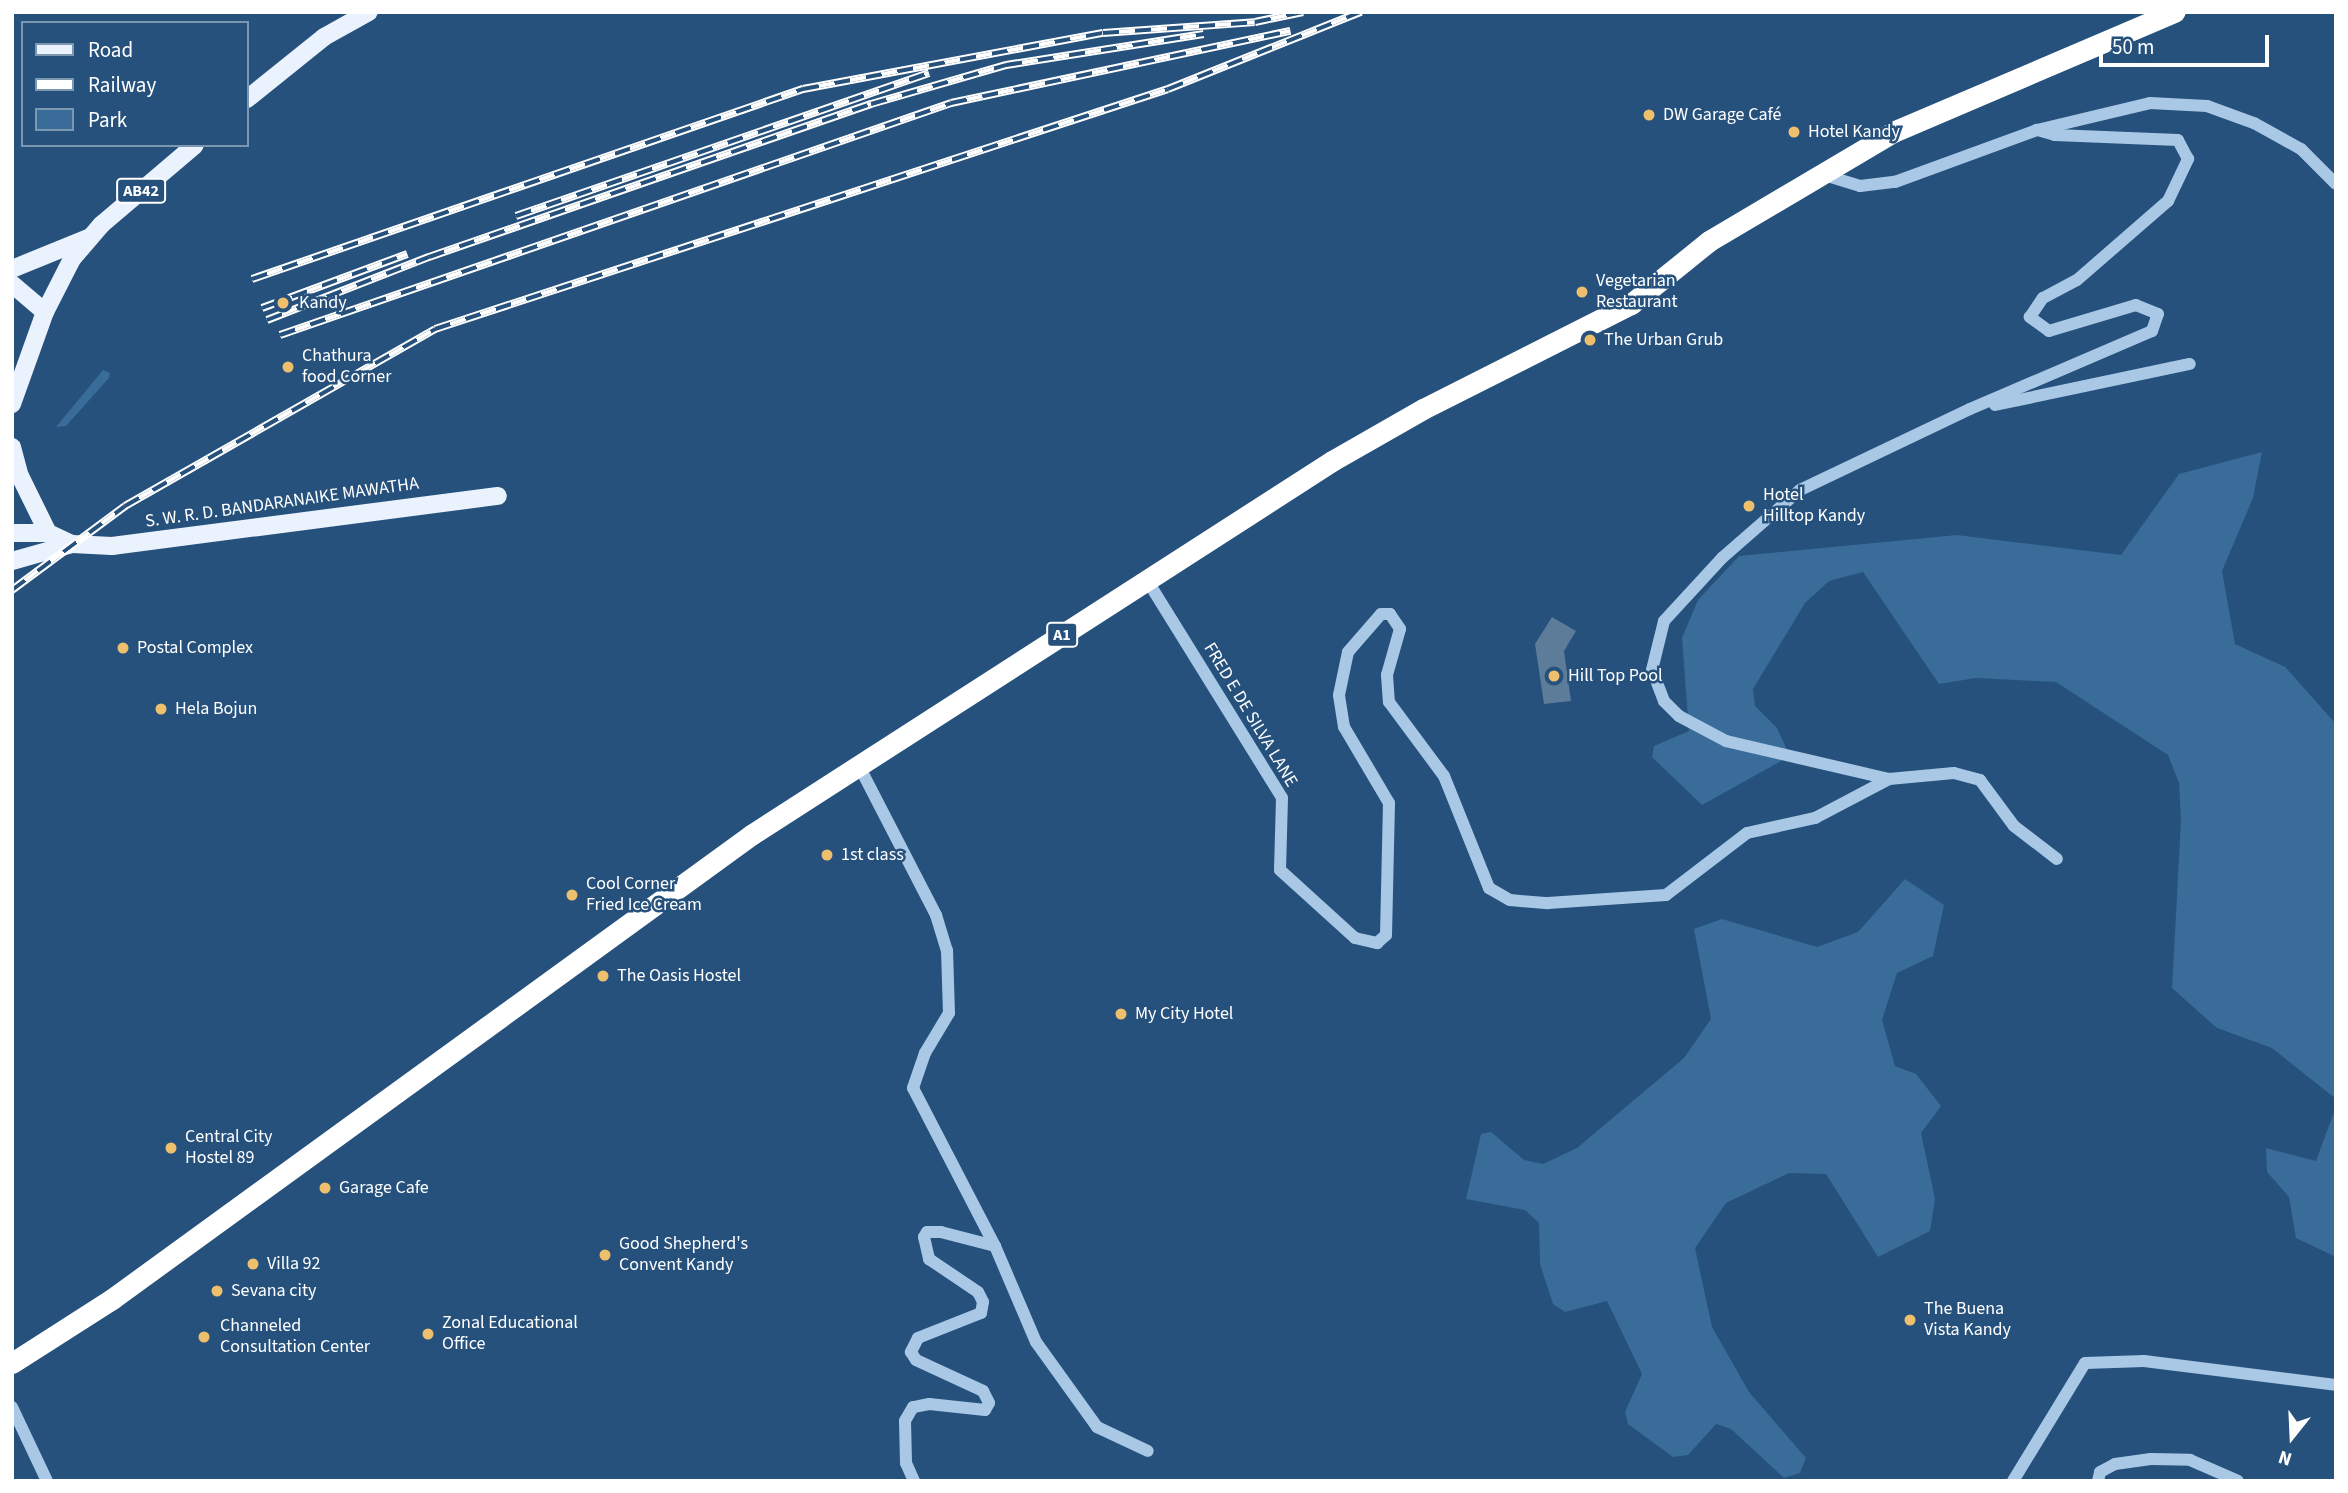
<!DOCTYPE html>
<meta charset="utf-8">
<style>
body{margin:0}
#map{position:relative;width:2348px;height:1493px;overflow:hidden;background:#25517c;font-family:"Source Sans 3",sans-serif}
div>[style]{position:absolute}
.green>*{inset:0;background:#396c99}
.water>*{inset:0;background:#5c7c9a}
.minor>*{height:12px;margin:-6px;padding:0 6px;transform-origin:6px;border-radius:6px;background:#a9c8e5}
.major>*{height:18px;margin:-9px;padding:0 9px;transform-origin:9px;border-radius:9px;background:#eaf2fd}
.highway>*{height:21px;margin:-10.5px;padding:0 10.5px;transform-origin:10.5px;border-radius:10.5px;background:#fff}
.rail>*{height:8px;margin-top:-4px;transform-origin:0;background:repeating-linear-gradient(90deg,#25517c 0 16px,#fff 0 32px);box-sizing:border-box;border-block:2px solid #fff}
.dots>*{width:19px;height:19px;translate:-50% -50%;box-sizing:border-box;border:4px solid #25517c;border-radius:50%}
span{translate:-50% -50%;white-space:nowrap;text-align:center;line-height:1.15;-webkit-text-stroke:5px #25517c;paint-order:stroke}
.shield-label span{padding:2px 5px;background:#25517c;border:2px solid;border-radius:5px;-webkit-text-stroke-width:0}
.shield-label{font-size:16px;color:#fff;font-weight:700}
.poi-label{font-size:18px;color:#fff}
.left{translate:0 -50%;text-align:left}
.street-label{font-size:18px;color:#fff}
.frame{position:absolute;inset:0;border:14px solid #fff;pointer-events:none}
.legend{position:absolute;left:21px;top:21px;width:228px;height:126px;box-sizing:border-box;background:#25517c;border:2px solid #7c97b0;margin:0;padding:9px 12px;list-style:none;font-size:21px;color:#fff}
.legend li{display:flex;align-items:center;gap:14px;height:35px}
.legend b{width:35px;border:2px solid #7c97b0}
.north{position:absolute;left:2257px;top:1402px;width:70px;height:70px;-webkit-text-stroke:5px #25517c;paint-order:stroke;rotate:198deg;font-size:19px;font-weight:700;line-height:28px;text-align:center;color:#fff}
.north::after{content:'';display:block;margin:auto;width:24px;height:32px;background:#fff;clip-path:polygon(50% 0,100% 100%,50% 72%,0 100%)}
.scale{position:absolute;left:2099px;top:35px;width:170px;height:32px;box-sizing:border-box;border:4px solid #fff;border-top:0;padding-left:9px;font-size:21px;line-height:24px;white-space:nowrap;color:#fff;-webkit-text-stroke:5px #25517c;paint-order:stroke}
</style>
<div id="map">
<div class="green">
<i style="clip-path:polygon(103px 370px,110px 373px,109px 378px,66px 426px,56px 427px)"></i>
<i style="clip-path:polygon(2262px 452px,2253px 498px,2222px 571px,2235px 644px,2285px 667px,2336px 724px,2336px 1099px,2272px 1048px,2217px 1028px,2172px 988px,2181px 820px,2179px 783px,2168px 755px,2056px 682px,1976px 678px,1939px 684px,1863px 572px,1829px 581px,1805px 603px,1753px 689px,1755px 706px,1777px 728px,1790px 756px,1702px 805px,1652px 757px,1654px 746px,1689px 731px,1682px 638px,1698px 600px,1739px 556px,1957px 535px,2121px 555px,2179px 474px)"></i>
<i style="clip-path:polygon(1905px 879px,1944px 905px,1933px 956px,1897px 973px,1882px 1020px,1895px 1066px,1916px 1074px,1941px 1106px,1921px 1133px,1935px 1199px,1930px 1231px,1878px 1257px,1826px 1174px,1789px 1173px,1726px 1203px,1695px 1248px,1712px 1327px,1749px 1392px,1806px 1458px,1800px 1473px,1784px 1478px,1731px 1429px,1716px 1424px,1688px 1455px,1673px 1457px,1628px 1424px,1625px 1412px,1642px 1374px,1607px 1301px,1565px 1312px,1553px 1304px,1540px 1264px,1539px 1223px,1525px 1210px,1466px 1199px,1481px 1134px,1491px 1132px,1524px 1160px,1543px 1164px,1577px 1148px,1684px 1058px,1711px 1019px,1694px 929px,1722px 919px,1817px 947px,1858px 932px)"></i>
<i style="clip-path:polygon(2336px 1107px,2336px 1257px,2296px 1238px,2289px 1197px,2267px 1172px,2266px 1148px,2316px 1161px)"></i>
</div>
<div class="water">
<i style="clip-path:polygon(1552px 617px,1576px 631px,1564px 651px,1571px 701px,1544px 704px,1535px 644px)"></i>
</div>
<div class="minor">
<i style="left:1821px;top:174px;width:41px;rotate:17.1deg"></i>
<i style="left:1860px;top:186px;width:35px;rotate:-7deg"></i>
<i style="left:1895px;top:182px;width:151px;rotate:-20.1deg"></i>
<i style="left:2037px;top:130px;width:116px;rotate:-13.4deg"></i>
<i style="left:2150px;top:103px;width:57px;rotate:3deg"></i>
<i style="left:2207px;top:106px;width:50px;rotate:19.9deg"></i>
<i style="left:2254px;top:123px;width:54px;rotate:29deg"></i>
<i style="left:2301px;top:149px;width:49px;rotate:45deg"></i>
<i style="left:1995px;top:405px;width:199px;rotate:-11.9deg"></i>
<i style="left:1147px;top:580px;width:256px;rotate:58.2deg"></i>
<i style="left:1282px;top:798px;width:72px;rotate:91.6deg"></i>
<i style="left:1280px;top:870px;width:101px;rotate:42.2deg"></i>
<i style="left:1355px;top:938px;width:23px;rotate:13deg"></i>
<i style="left:1377px;top:943px;width:12px;rotate:-42deg"></i>
<i style="left:1386px;top:935px;width:132px;rotate:-88.7deg"></i>
<i style="left:1389px;top:803px;width:88px;rotate:-120.6deg"></i>
<i style="left:1344px;top:727px;width:32px;rotate:-99deg"></i>
<i style="left:1339px;top:695px;width:44px;rotate:-78.2deg"></i>
<i style="left:1348px;top:652px;width:50px;rotate:-49deg"></i>
<i style="left:1381px;top:614px;width:9px"></i>
<i style="left:1390px;top:614px;width:18px;rotate:56deg"></i>
<i style="left:1400px;top:629px;width:48px;rotate:105.8deg"></i>
<i style="left:1387px;top:675px;width:27px;rotate:86deg"></i>
<i style="left:1389px;top:702px;width:92px;rotate:53.4deg"></i>
<i style="left:1444px;top:776px;width:121px;rotate:68.1deg"></i>
<i style="left:1489px;top:888px;width:24px;rotate:30deg"></i>
<i style="left:1510px;top:900px;width:38px;rotate:5deg"></i>
<i style="left:1548px;top:903px;width:118px;rotate:-3.9deg"></i>
<i style="left:1666px;top:895px;width:102px;rotate:-37.4deg"></i>
<i style="left:1747px;top:833px;width:70px;rotate:-12.4deg"></i>
<i style="left:1815px;top:818px;width:84px;rotate:-27.8deg"></i>
<i style="left:1889px;top:779px;width:65px;rotate:-5.3deg"></i>
<i style="left:1954px;top:773px;width:27px;rotate:15deg"></i>
<i style="left:1980px;top:780px;width:57px;rotate:53.5deg"></i>
<i style="left:2014px;top:826px;width:54px;rotate:37.5deg"></i>
<i style="left:858px;top:764px;width:170px;rotate:62.7deg"></i>
<i style="left:936px;top:915px;width:37px;rotate:73deg"></i>
<i style="left:947px;top:950px;width:63px;rotate:88.2deg"></i>
<i style="left:949px;top:1013px;width:47px;rotate:121deg"></i>
<i style="left:925px;top:1053px;width:37px;rotate:109deg"></i>
<i style="left:913px;top:1088px;width:178px;rotate:62.6deg"></i>
<i style="left:995px;top:1246px;width:56px;rotate:-165.5deg"></i>
<i style="left:941px;top:1232px;width:14px;rotate:180deg"></i>
<i style="left:927px;top:1232px;width:6px;rotate:121deg"></i>
<i style="left:924px;top:1237px;width:23px;rotate:77deg"></i>
<i style="left:929px;top:1259px;width:59px;rotate:34deg"></i>
<i style="left:978px;top:1292px;width:11px;rotate:63deg"></i>
<i style="left:983px;top:1302px;width:11px;rotate:100deg"></i>
<i style="left:981px;top:1313px;width:68px;rotate:158.4deg"></i>
<i style="left:918px;top:1338px;width:16px;rotate:117deg"></i>
<i style="left:911px;top:1352px;width:9px;rotate:58deg"></i>
<i style="left:916px;top:1360px;width:74px;rotate:24.8deg"></i>
<i style="left:983px;top:1391px;width:13px;rotate:63deg"></i>
<i style="left:989px;top:1403px;width:8px;rotate:120deg"></i>
<i style="left:985px;top:1410px;width:56px;rotate:-173.9deg"></i>
<i style="left:929px;top:1404px;width:16px;rotate:169deg"></i>
<i style="left:913px;top:1407px;width:16px;rotate:120deg"></i>
<i style="left:905px;top:1421px;width:42px;rotate:88.6deg"></i>
<i style="left:906px;top:1463px;width:20px;rotate:66deg"></i>
<i style="left:1889px;top:779px;width:167px;rotate:-166.9deg"></i>
<i style="left:1726px;top:741px;width:53px;rotate:-152deg"></i>
<i style="left:1679px;top:716px;width:21px;rotate:-135deg"></i>
<i style="left:1664px;top:701px;width:33px;rotate:-111deg"></i>
<i style="left:1652px;top:670px;width:50px;rotate:-76.2deg"></i>
<i style="left:1664px;top:621px;width:86px;rotate:-47.4deg"></i>
<i style="left:1722px;top:558px;width:103px;rotate:-41.1deg"></i>
<i style="left:1800px;top:490px;width:188px;rotate:-25.5deg"></i>
<i style="left:1970px;top:409px;width:198px;rotate:-23.2deg"></i>
<i style="left:2152px;top:331px;width:18px;rotate:-71deg"></i>
<i style="left:2158px;top:314px;width:24px;rotate:-158deg"></i>
<i style="left:2136px;top:305px;width:91px;rotate:163.4deg"></i>
<i style="left:2049px;top:331px;width:24px;rotate:-144deg"></i>
<i style="left:2030px;top:317px;width:23px;rotate:-56deg"></i>
<i style="left:2043px;top:298px;width:38px;rotate:-28deg"></i>
<i style="left:2077px;top:280px;width:121px;rotate:-41deg"></i>
<i style="left:2168px;top:201px;width:47px;rotate:-64.5deg"></i>
<i style="left:2188px;top:159px;width:21px;rotate:-118deg"></i>
<i style="left:2178px;top:140px;width:123px;rotate:-177.7deg"></i>
<i style="left:2055px;top:135px;width:19px;rotate:-164deg"></i>
<i style="left:995px;top:1246px;width:104px;rotate:66.9deg"></i>
<i style="left:1036px;top:1342px;width:105px;rotate:54.3deg"></i>
<i style="left:1097px;top:1427px;width:56px;rotate:25.2deg"></i>
<i style="left:12px;top:1407px;width:82px;rotate:64.7deg"></i>
<i style="left:2013px;top:1481px;width:138px;rotate:-58.6deg"></i>
<i style="left:2085px;top:1363px;width:59px;rotate:-1.9deg"></i>
<i style="left:2144px;top:1361px;width:193px;rotate:7.1deg"></i>
<i style="left:2098px;top:1481px;width:9px;rotate:-77deg"></i>
<i style="left:2100px;top:1472px;width:17px;rotate:-28deg"></i>
<i style="left:2115px;top:1464px;width:36px;rotate:-8deg"></i>
<i style="left:2151px;top:1459px;width:39px;rotate:1deg"></i>
<i style="left:2190px;top:1460px;width:52px;rotate:23.6deg"></i>
</div>
<div class="major">
<i style="left:247px;top:99px;width:99px;rotate:-38.8deg"></i>
<i style="left:324px;top:37px;width:51px;rotate:-29.1deg"></i>
<i style="left:12px;top:269px;width:82px;rotate:-22.2deg"></i>
<i style="left:12px;top:284px;width:43px;rotate:40.3deg"></i>
<i style="left:12px;top:404px;width:98px;rotate:-70.3deg"></i>
<i style="left:45px;top:312px;width:59px;rotate:-63deg"></i>
<i style="left:72px;top:259px;width:45px;rotate:-49.5deg"></i>
<i style="left:101px;top:225px;width:123px;rotate:-40.4deg"></i>
<i style="left:12px;top:447px;width:30px;rotate:75deg"></i>
<i style="left:20px;top:476px;width:64px;rotate:63.8deg"></i>
<i style="left:12px;top:533px;width:36px"></i>
<i style="left:48px;top:533px;width:26px;rotate:25deg"></i>
<i style="left:72px;top:544px;width:40px;rotate:2.9deg"></i>
<i style="left:112px;top:546px;width:389px;rotate:-7.4deg"></i>
<i style="left:12px;top:561px;width:62px;rotate:-15.8deg"></i>
</div>
<div class="highway">
<i style="left:12px;top:1363px;width:119px;rotate:-32.6deg"></i>
<i style="left:112px;top:1299px;width:790px;rotate:-35.98deg"></i>
<i style="left:751px;top:835px;width:691px;rotate:-32.77deg"></i>
<i style="left:1332px;top:461px;width:105px;rotate:-29.7deg"></i>
<i style="left:1423px;top:409px;width:233px;rotate:-26.8deg"></i>
<i style="left:1631px;top:304px;width:100px;rotate:-38.9deg"></i>
<i style="left:1709px;top:241px;width:214px;rotate:-30.6deg"></i>
<i style="left:1893px;top:132px;width:306px;rotate:-23.1deg"></i>
</div>
<div class="rail">
<i style="left:516px;top:216px;width:437px;rotate:-19.1deg"></i>
<i style="left:252px;top:279px;width:583px;rotate:-19.03deg"></i>
<i style="left:803px;top:89px;width:305px;rotate:-10.6deg"></i>
<i style="left:1103px;top:33px;width:152px;rotate:-4.1deg"></i>
<i style="left:1255px;top:22px;width:49px;rotate:-11.8deg"></i>
<i style="left:262px;top:308px;width:155px;rotate:-20.4deg"></i>
<i style="left:267px;top:320px;width:174px;rotate:-21.3deg"></i>
<i style="left:429px;top:257px;width:468px;rotate:-19.1deg"></i>
<i style="left:871px;top:104px;width:141px;rotate:-16.1deg"></i>
<i style="left:1006px;top:65px;width:200px;rotate:-8.9deg"></i>
<i style="left:280px;top:335px;width:710px;rotate:-19.07deg"></i>
<i style="left:951px;top:103px;width:347px;rotate:-12deg"></i>
<i style="left:12px;top:590px;width:141px;rotate:-36.6deg"></i>
<i style="left:125px;top:506px;width:357px;rotate:-29.7deg"></i>
<i style="left:435px;top:329px;width:771px;rotate:-18.13deg"></i>
<i style="left:1168px;top:89px;width:208px;rotate:-21.8deg"></i>
</div>
<div class="dots">
<i style="left:1649px;top:115px;background:#eec06e"></i>
<i style="left:1794px;top:132px;background:#eec06e"></i>
<i style="left:1582px;top:292px;background:#eec06e"></i>
<i style="left:283px;top:303px;background:#eec06e"></i>
<i style="left:1590px;top:340px;background:#eec06e"></i>
<i style="left:288px;top:367px;background:#eec06e"></i>
<i style="left:1749px;top:506px;background:#eec06e"></i>
<i style="left:123px;top:648px;background:#eec06e"></i>
<i style="left:1554px;top:676px;background:#eec06e"></i>
<i style="left:161px;top:709px;background:#eec06e"></i>
<i style="left:827px;top:855px;background:#eec06e"></i>
<i style="left:572px;top:895px;background:#eec06e"></i>
<i style="left:603px;top:976px;background:#eec06e"></i>
<i style="left:1121px;top:1014px;background:#eec06e"></i>
<i style="left:171px;top:1148px;background:#eec06e"></i>
<i style="left:325px;top:1188px;background:#eec06e"></i>
<i style="left:605px;top:1255px;background:#eec06e"></i>
<i style="left:253px;top:1264px;background:#eec06e"></i>
<i style="left:217px;top:1291px;background:#eec06e"></i>
<i style="left:1910px;top:1320px;background:#eec06e"></i>
<i style="left:428px;top:1334px;background:#eec06e"></i>
<i style="left:204px;top:1337px;background:#eec06e"></i>
</div>
<div class="shield-label">
<span style="left:141px;top:191px">AB42</span>
<span style="left:1062px;top:635px">A1</span>
</div>
<div class="poi-label">
<span class="left" style="left:1663px;top:115px">DW Garage Café</span>
<span class="left" style="left:1808px;top:132px">Hotel Kandy</span>
<span class="left" style="left:1596px;top:292px">Vegetarian<br>Restaurant</span>
<span class="left" style="left:299px;top:303px">Kandy</span>
<span class="left" style="left:1604px;top:340px">The Urban Grub</span>
<span class="left" style="left:302px;top:367px">Chathura<br>food Corner</span>
<span class="left" style="left:1763px;top:506px">Hotel<br>Hilltop Kandy</span>
<span class="left" style="left:137px;top:648px">Postal Complex</span>
<span class="left" style="left:1568px;top:676px">Hill Top Pool</span>
<span class="left" style="left:175px;top:709px">Hela Bojun</span>
<span class="left" style="left:841px;top:855px">1st class</span>
<span class="left" style="left:586px;top:895px">Cool Corner<br>Fried Ice Cream</span>
<span class="left" style="left:617px;top:976px">The Oasis Hostel</span>
<span class="left" style="left:1135px;top:1014px">My City Hotel</span>
<span class="left" style="left:185px;top:1148px">Central City<br>Hostel 89</span>
<span class="left" style="left:339px;top:1188px">Garage Cafe</span>
<span class="left" style="left:619px;top:1255px">Good Shepherd's<br>Convent Kandy</span>
<span class="left" style="left:267px;top:1264px">Villa 92</span>
<span class="left" style="left:231px;top:1291px">Sevana city</span>
<span class="left" style="left:1924px;top:1320px">The Buena<br>Vista Kandy</span>
<span class="left" style="left:442px;top:1334px">Zonal Educational<br>Office</span>
<span class="left" style="left:220px;top:1337px">Channeled<br>Consultation Center</span>
</div>
<div class="street-label">
<span style="left:282px;top:503px;rotate:-8deg">S. W. R. D. BANDARANAIKE MAWATHA</span>
<span style="left:1250px;top:715px;rotate:59deg">FRED E DE SILVA LANE</span>
</div>
<div class="frame"></div>
<ul class="legend">
<li><b style="height:9px;background:#eaf2fd"></b>Road</li>
<li><b style="height:9px;background:#fff"></b>Railway</li>
<li><b style="height:19px;background:#396c99"></b>Park</li>
</ul>
<div class="north">N</div>
<div class="scale">50 m</div>
</div>
